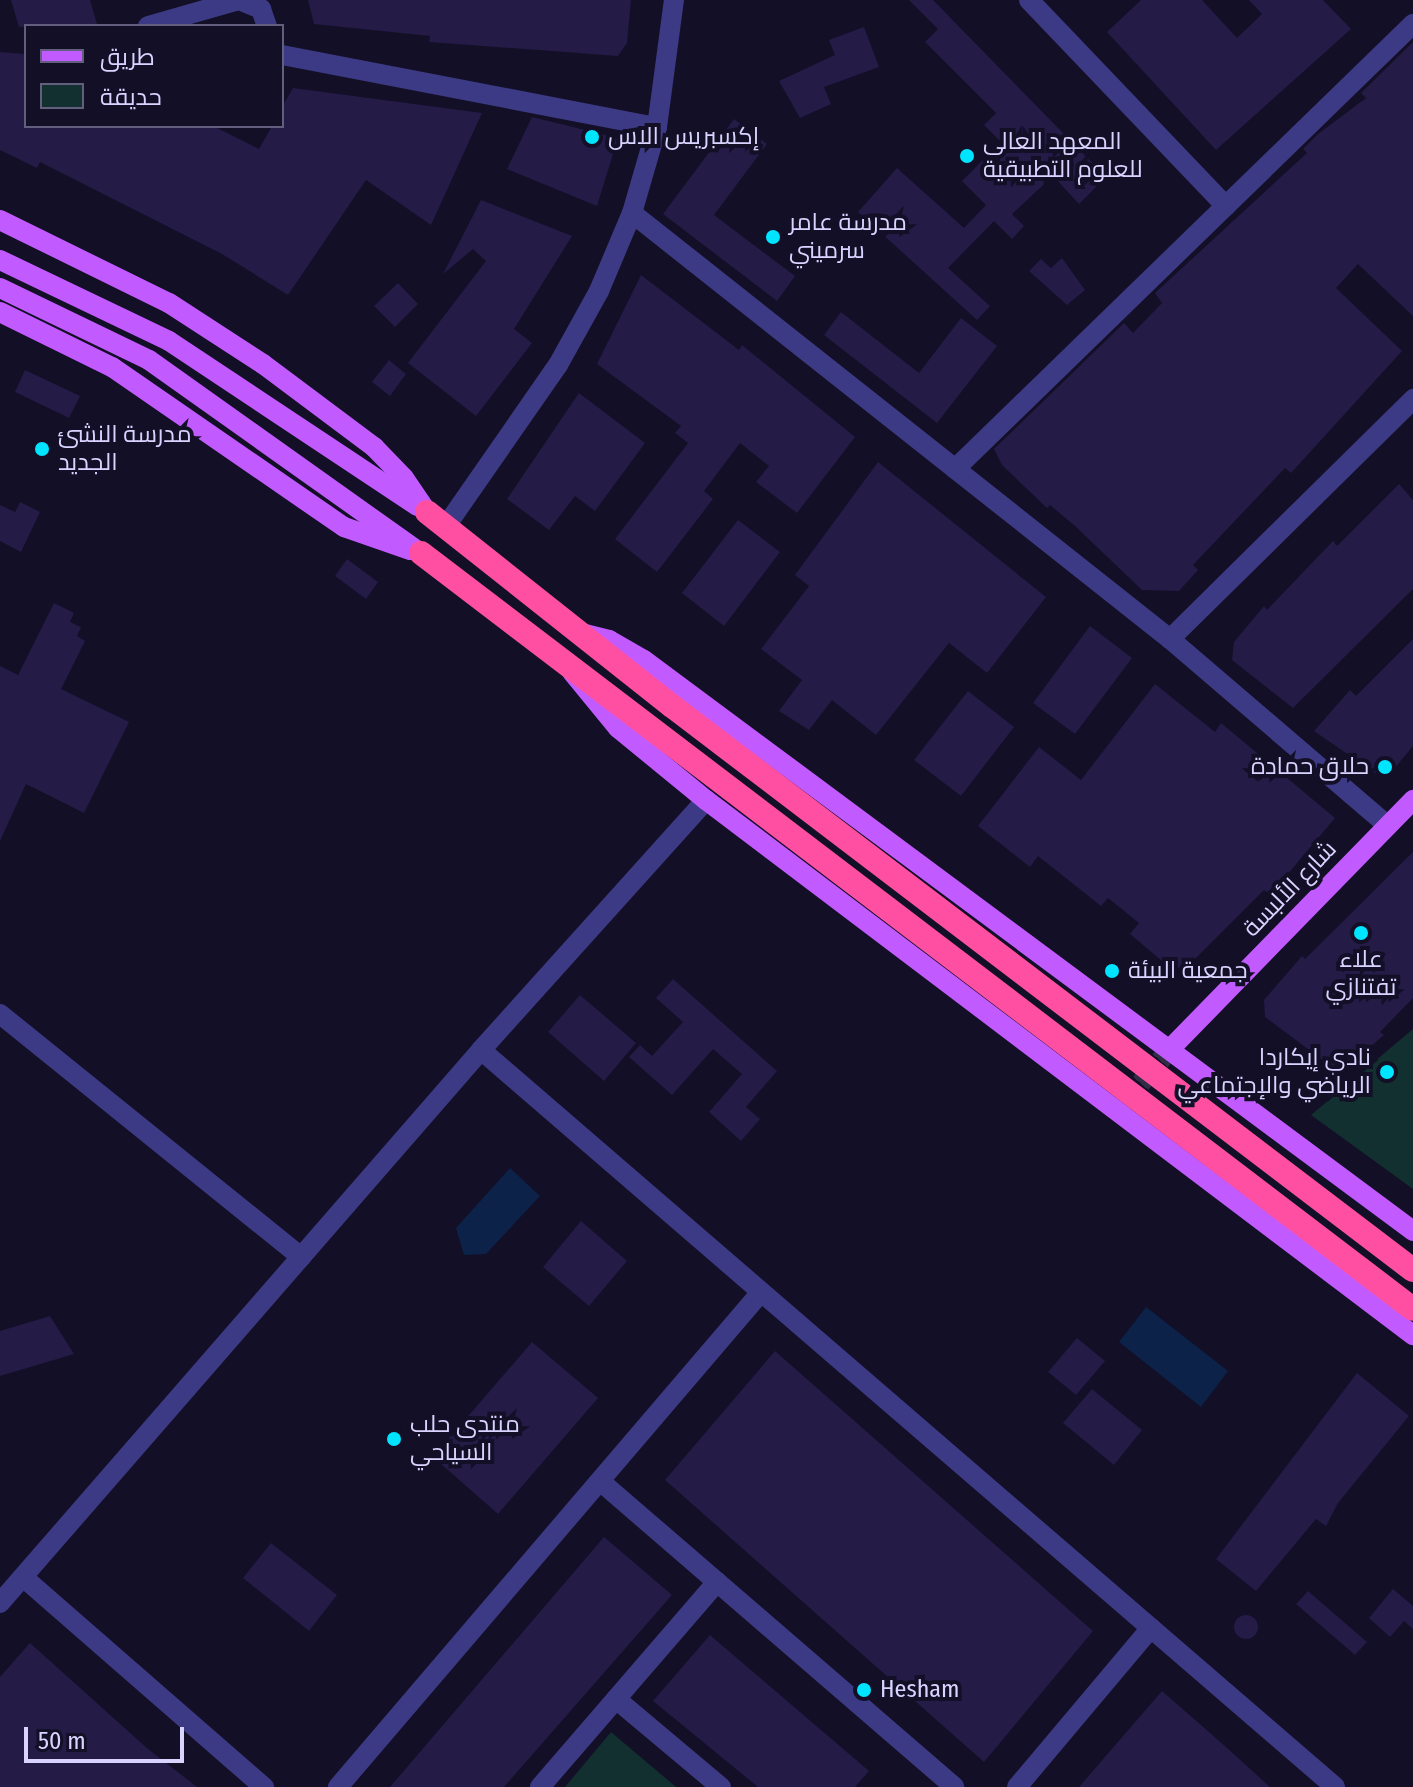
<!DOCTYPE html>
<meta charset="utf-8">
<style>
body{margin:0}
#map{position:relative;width:1413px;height:1787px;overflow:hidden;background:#130f26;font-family:"Fira Sans Condensed",Cairo,sans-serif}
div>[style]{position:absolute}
.green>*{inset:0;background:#12302f}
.water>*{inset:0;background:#0c2248}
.building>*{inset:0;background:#241b47}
.round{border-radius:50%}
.major-tunnel>*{height:20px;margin-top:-10px;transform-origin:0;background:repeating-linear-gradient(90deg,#312d47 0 20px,transparent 0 30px)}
.minor>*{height:20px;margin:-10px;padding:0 10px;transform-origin:10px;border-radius:10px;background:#3d3a85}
.major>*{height:20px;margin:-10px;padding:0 10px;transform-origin:10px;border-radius:10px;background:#c25bff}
.highway>*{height:24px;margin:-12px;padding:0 12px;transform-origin:12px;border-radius:12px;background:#ff4fa3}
.dots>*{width:22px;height:22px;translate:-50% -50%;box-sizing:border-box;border:4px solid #130f26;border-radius:50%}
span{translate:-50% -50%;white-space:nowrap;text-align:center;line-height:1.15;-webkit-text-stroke:8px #130f26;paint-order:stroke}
.poi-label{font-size:24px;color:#d9d4ff}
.left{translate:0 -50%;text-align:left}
.right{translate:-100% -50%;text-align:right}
.street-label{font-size:24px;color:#d9d4ff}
.legend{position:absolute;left:24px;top:24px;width:260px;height:104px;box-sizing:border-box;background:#130f26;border:2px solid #625e7d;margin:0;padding:10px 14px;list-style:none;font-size:24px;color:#d9d4ff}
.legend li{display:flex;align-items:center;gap:16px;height:40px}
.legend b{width:40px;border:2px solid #625e7d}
.scale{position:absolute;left:24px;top:1727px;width:160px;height:36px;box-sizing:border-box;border:4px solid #d9d4ff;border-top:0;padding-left:10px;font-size:24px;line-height:28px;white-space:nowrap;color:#d9d4ff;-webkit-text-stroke:6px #130f26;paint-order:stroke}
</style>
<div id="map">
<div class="green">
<i style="clip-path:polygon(1413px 1029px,1413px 1189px,1311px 1115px)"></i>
<i style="clip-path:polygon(611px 1732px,676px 1787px,565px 1787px)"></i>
</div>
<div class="water">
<i style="clip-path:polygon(510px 1168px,540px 1196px,486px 1254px,464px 1255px,456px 1228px)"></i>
<i style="clip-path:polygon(1146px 1307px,1228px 1371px,1201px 1407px,1119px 1342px)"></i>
</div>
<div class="building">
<i style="clip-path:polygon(11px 0,90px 0,97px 24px,19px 27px)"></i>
<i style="clip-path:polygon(308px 0,631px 0,627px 43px,618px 56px,429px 42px,430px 36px,314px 24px)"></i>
<i style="clip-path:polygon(909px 0,933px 0,1106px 177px,1079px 204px,1053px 176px,1012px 214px,1024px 226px,1012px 239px,994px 221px,948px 268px,990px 306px,977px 320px,858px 212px,897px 168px,964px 228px,986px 205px,962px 181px,1001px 142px,984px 125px,996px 113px,925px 42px,938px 29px)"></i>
<i style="clip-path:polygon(1141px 0,1202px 0,1237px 38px,1262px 14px,1249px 0,1323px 0,1351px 29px,1216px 150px,1107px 32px)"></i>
<i style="clip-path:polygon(864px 27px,879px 67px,824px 87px,831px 104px,800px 118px,779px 81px,835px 55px,829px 40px)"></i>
<i style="clip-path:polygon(1413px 42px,1413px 316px,1358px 264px,1336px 288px,1402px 351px,1291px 473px,1285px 468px,1193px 565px,1198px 570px,1179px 591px,1142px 590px,1075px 526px,1050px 505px,1047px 508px,1002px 465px,994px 449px,1124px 323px,1133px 333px,1162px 303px,1155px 293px,1307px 153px,1303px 149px,1318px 134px,1366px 98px,1361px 93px)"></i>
<i style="clip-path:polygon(0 52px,26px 54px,26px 126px,213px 126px,259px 149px,272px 126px,282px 126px,282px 107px,293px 88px,482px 113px,431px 225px,366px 180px,288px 295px,222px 254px,40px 162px,37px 168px,0 150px)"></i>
<i style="clip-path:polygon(532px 117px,618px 138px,597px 206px,507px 169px)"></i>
<i style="clip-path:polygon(734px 119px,767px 144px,714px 215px,795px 276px,777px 301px,663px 214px)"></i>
<i style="clip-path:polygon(481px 200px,572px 236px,514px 329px,532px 343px,476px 416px,408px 363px,486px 261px,473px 249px,443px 274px)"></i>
<i style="clip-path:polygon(1062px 258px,1085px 290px,1067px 305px,1029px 271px,1041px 259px,1051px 268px)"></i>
<i style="clip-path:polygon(641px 275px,739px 350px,742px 345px,855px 437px,797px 513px,756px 482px,769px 466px,740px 443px,704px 491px,713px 499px,657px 572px,615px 539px,688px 443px,675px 433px,681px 426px,597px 364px)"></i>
<i style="clip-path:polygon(398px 283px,418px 304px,395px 327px,374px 306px)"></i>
<i style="clip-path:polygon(841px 312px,919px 373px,961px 318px,997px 346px,937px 423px,824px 335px)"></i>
<i style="clip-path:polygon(389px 360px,406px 374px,390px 396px,372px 382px)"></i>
<i style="clip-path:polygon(25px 370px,80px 396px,69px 418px,15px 392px)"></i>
<i style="clip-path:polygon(579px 393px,645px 443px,595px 511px,575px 496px,549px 530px,507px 499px)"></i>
<i style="clip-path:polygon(878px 462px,1046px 597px,987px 673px,949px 643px,876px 735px,832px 700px,809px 730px,779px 711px,802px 680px,761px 649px,809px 586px,795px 575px)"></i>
<i style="clip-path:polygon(1399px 484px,1413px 500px,1413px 589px,1293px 708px,1232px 660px,1234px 642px,1264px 606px,1267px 610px,1333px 541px,1337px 546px)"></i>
<i style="clip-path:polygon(20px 502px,40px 512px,21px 552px,0 541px,0 505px,15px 512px)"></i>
<i style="clip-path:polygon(738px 520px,780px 552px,724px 626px,682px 593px)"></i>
<i style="clip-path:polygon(347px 559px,378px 582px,366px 599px,335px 576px)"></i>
<i style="clip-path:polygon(54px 603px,74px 613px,70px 622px,81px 627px,77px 636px,85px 641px,61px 689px,129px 722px,84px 813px,26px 784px,0 841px,0 666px,18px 675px)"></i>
<i style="clip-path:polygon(1090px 626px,1132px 658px,1075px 734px,1033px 703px)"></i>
<i style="clip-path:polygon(1413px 639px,1413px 746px,1394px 769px,1378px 775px,1314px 731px,1350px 690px,1356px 696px)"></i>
<i style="clip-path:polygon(1155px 684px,1215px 732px,1221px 723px,1335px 818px,1270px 895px,1264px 890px,1191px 963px,1179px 968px,1168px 966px,1130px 934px,1139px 923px,1108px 898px,1101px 906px,1038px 856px,1030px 867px,978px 826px,1039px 747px,1081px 780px)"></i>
<i style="clip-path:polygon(968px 691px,1014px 727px,961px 796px,914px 760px)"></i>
<i style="clip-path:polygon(1413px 852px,1413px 998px,1380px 1032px,1384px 1035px,1340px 1073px,1265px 1017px,1264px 1000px,1302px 956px,1305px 959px)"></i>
<i style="clip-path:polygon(673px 979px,777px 1071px,746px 1107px,760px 1119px,741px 1141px,709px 1112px,742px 1074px,713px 1049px,672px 1095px,629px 1057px,640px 1045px,652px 1056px,683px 1022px,656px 998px)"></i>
<i style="clip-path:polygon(580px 995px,636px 1043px,604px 1081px,548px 1032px)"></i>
<i style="clip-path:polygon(581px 1221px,627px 1261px,589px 1306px,543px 1267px)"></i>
<i style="clip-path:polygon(50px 1316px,74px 1354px,0 1376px,0 1331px)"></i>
<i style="clip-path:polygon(1077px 1338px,1105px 1361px,1076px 1395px,1048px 1372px)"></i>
<i style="clip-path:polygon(532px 1342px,598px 1398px,498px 1514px,433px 1457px)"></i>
<i style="clip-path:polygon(775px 1351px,1093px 1631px,984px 1762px,665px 1480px)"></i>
<i style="clip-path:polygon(1357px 1373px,1409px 1416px,1338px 1503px,1326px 1526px,1316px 1519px,1256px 1591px,1216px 1559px)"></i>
<i style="clip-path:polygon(1092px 1389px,1142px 1430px,1114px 1465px,1063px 1423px)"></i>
<i style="clip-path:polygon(604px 1537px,672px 1595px,504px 1787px,390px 1787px)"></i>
<i style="clip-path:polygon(271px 1543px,337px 1595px,309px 1631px,243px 1578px)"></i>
<i style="clip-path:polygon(1393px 1589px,1413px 1606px,1413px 1629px,1404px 1621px,1390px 1637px,1369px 1618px)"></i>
<i style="clip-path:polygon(1308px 1591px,1367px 1642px,1355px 1655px,1296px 1604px)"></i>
<i class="round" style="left:1234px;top:1615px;width:24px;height:24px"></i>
<i style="clip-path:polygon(710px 1635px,869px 1771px,855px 1787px,758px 1787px,653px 1701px)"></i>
<i style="clip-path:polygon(30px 1643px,148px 1749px,197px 1787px,0 1787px,0 1677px)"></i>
<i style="clip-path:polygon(1162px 1691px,1226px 1747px,1270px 1787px,1079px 1787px)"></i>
</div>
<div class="major-tunnel">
<i style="left:1121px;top:1106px;width:77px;rotate:-49.2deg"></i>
</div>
<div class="minor">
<i style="left:239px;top:0;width:24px;rotate:22deg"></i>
<i style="left:261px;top:9px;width:18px;rotate:71deg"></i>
<i style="left:1029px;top:0;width:285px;rotate:46.3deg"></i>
<i style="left:148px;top:26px;width:95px;rotate:-15.9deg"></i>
<i style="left:282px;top:55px;width:382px;rotate:10.9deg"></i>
<i style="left:632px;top:213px;width:686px;rotate:38.37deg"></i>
<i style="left:1170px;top:639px;width:287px;rotate:40.6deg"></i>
<i style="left:955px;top:469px;width:639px;rotate:-44.18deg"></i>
<i style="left:446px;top:526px;width:196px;rotate:-55.2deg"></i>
<i style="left:558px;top:365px;width:85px;rotate:-61deg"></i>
<i style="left:599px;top:291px;width:85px;rotate:-67.1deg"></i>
<i style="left:632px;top:213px;width:90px;rotate:-73.8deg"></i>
<i style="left:657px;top:127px;width:128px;rotate:-82.4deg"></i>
<i style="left:1170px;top:639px;width:342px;rotate:-44.6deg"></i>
<i style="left:0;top:1014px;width:387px;rotate:38.9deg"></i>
<i style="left:481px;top:1050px;width:1128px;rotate:40.79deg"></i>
<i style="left:600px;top:1481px;width:468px;rotate:40.8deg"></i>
<i style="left:23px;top:1577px;width:320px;rotate:41.1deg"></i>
<i style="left:0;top:1603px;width:733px;rotate:-48.98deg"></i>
<i style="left:481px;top:1050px;width:336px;rotate:-48deg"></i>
<i style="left:616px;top:1699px;width:137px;rotate:40deg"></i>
<i style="left:338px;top:1787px;width:651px;rotate:-49.48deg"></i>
<i style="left:540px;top:1787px;width:271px;rotate:-49.2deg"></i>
<i style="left:1017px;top:1787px;width:208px;rotate:-49.9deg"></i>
</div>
<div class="major">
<i style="left:0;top:220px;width:188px;rotate:26.2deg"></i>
<i style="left:169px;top:303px;width:112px;rotate:33deg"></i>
<i style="left:263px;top:364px;width:139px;rotate:36.8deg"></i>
<i style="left:374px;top:447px;width:43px;rotate:45.9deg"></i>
<i style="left:404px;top:478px;width:41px;rotate:55.9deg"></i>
<i style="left:0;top:260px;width:187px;rotate:25.6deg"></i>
<i style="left:169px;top:341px;width:298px;rotate:33.6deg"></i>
<i style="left:0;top:288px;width:165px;rotate:25.8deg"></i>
<i style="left:149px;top:360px;width:334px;rotate:35.4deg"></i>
<i style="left:0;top:312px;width:125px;rotate:26.2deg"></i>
<i style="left:112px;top:367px;width:282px;rotate:34.6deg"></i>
<i style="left:344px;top:527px;width:70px;rotate:19.2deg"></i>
<i style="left:581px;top:633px;width:29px;rotate:14deg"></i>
<i style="left:609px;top:640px;width:40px;rotate:29.7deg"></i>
<i style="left:644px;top:660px;width:958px;rotate:36.59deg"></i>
<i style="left:572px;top:672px;width:72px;rotate:50.6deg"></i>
<i style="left:618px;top:728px;width:114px;rotate:39.3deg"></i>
<i style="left:706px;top:800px;width:887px;rotate:37.12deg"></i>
<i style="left:1171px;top:1048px;width:347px;rotate:-45.7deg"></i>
</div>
<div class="highway">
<i style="left:427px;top:512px;width:313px;rotate:38.4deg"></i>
<i style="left:672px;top:706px;width:931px;rotate:37.28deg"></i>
<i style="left:421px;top:553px;width:1247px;rotate:37.31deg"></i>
</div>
<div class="dots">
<i style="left:592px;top:137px;background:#00e5ff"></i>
<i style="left:967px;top:156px;background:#00e5ff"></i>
<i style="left:773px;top:237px;background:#00e5ff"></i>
<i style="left:42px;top:449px;background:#00e5ff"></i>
<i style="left:1385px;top:767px;background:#00e5ff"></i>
<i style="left:1361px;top:933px;background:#00e5ff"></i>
<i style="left:1112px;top:971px;background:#00e5ff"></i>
<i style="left:1387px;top:1072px;background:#00e5ff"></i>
<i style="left:394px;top:1439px;background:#00e5ff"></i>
<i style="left:864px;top:1690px;background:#00e5ff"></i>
</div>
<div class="poi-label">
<span class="left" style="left:608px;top:137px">إكسبريس الاس</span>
<span class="left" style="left:983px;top:156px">المعهد العالي<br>للعلوم التطبيقية</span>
<span class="left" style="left:789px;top:237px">مدرسة عامر<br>سرميني</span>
<span class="left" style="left:58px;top:449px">مدرسة النشئ<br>الجديد</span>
<span class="right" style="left:1369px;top:767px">حلاق حمادة</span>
<span style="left:1361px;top:974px">علاء<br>تفتنازي</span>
<span class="left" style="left:1128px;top:971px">جمعية البيئة</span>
<span class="right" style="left:1371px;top:1072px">نادي إيكاردا<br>الرياضي والإجتماعي</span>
<span class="left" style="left:410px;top:1439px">منتدى حلب<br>السياحي</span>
<span class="left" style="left:880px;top:1690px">Hesham</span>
</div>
<div class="street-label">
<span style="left:1290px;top:889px;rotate:-46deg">شارع الألبسة</span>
</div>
<ul class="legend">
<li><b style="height:10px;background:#c25bff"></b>طريق</li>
<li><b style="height:22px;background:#12302f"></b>حديقة</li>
</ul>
<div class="scale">50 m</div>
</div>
